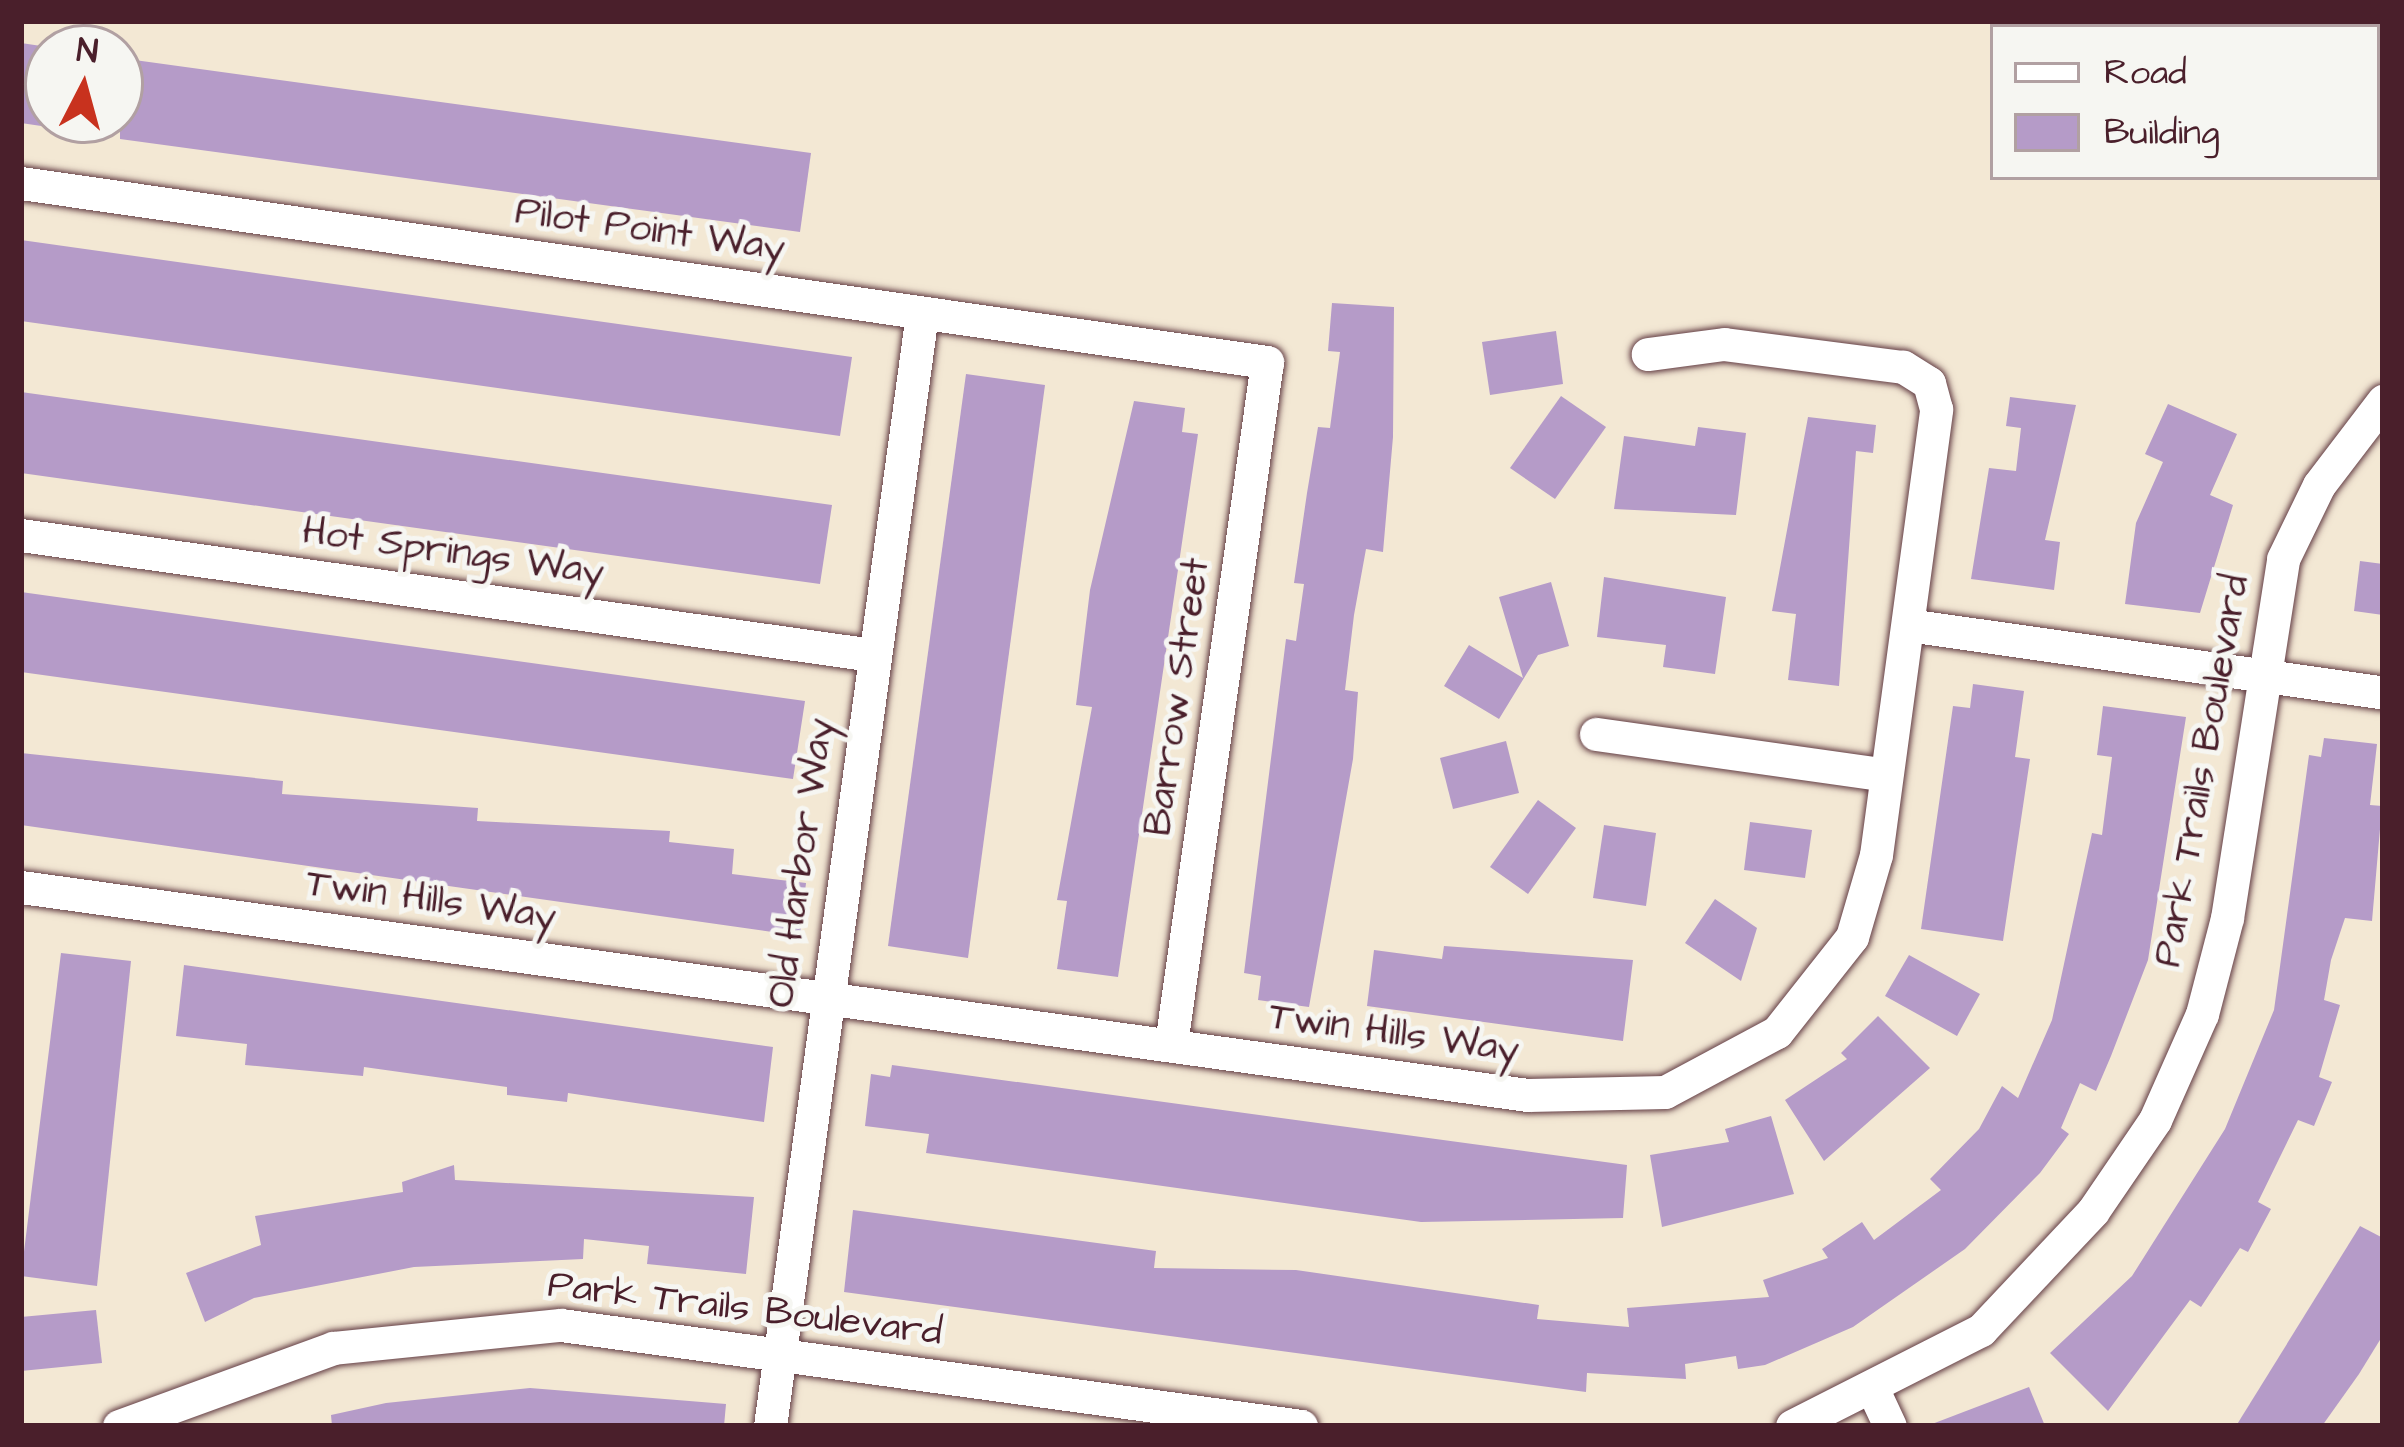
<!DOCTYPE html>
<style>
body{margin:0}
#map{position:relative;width:2404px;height:1447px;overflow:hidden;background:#f3e8d4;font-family:"Architects Daughter",sans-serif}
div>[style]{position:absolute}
.building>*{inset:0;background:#b59bc8}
.roads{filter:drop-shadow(0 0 3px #633d44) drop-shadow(0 0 3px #633d44)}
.minor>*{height:33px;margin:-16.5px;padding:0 16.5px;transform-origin:16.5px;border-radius:16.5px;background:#fff}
span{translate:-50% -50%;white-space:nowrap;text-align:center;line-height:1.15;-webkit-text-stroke:10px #f6f6f2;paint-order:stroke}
.street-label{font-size:39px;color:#4a1f2b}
.frame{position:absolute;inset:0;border:24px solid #4a1f2b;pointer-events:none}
.legend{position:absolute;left:1990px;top:24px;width:390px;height:156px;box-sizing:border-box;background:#f6f6f2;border:3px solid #b1a0a2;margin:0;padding:15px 21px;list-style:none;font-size:36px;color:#4a1f2b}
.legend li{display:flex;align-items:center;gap:24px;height:60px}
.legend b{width:60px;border:3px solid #b1a0a2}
.north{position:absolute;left:24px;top:24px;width:120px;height:120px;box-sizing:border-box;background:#f6f6f2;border:3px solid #b1a0a2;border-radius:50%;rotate:6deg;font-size:33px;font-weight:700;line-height:48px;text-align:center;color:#4a1f2b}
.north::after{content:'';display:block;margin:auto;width:42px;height:54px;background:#c8321e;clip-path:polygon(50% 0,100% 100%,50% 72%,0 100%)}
</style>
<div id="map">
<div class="building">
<i style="clip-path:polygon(21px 43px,48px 47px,48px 127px,21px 123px)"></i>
<i style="clip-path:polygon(120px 58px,811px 153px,800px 232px,120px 139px)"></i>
<i style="clip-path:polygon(21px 240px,852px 357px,840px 436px,21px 321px)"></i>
<i style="clip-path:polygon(1332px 303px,1394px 307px,1393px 437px,1383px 552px,1366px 549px,1354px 615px,1345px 690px,1358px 692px,1353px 759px,1309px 1007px,1258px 1000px,1261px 976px,1244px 973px,1286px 639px,1296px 641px,1304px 584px,1294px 583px,1307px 493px,1318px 427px,1330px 428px,1340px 352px,1328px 351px)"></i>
<i style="clip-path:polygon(1556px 331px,1563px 384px,1490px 395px,1482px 342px)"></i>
<i style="clip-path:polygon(966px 374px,1045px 385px,968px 958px,888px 946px)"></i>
<i style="clip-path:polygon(21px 392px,832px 505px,820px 584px,21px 473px)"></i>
<i style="clip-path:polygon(1561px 396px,1606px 427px,1555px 499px,1510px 468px)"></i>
<i style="clip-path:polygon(2010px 397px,2076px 405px,2045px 540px,2060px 542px,2054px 590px,1971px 579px,1989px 468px,2016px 471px,2021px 428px,2006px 426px)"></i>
<i style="clip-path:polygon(1134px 401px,1185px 408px,1182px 432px,1198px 434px,1118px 977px,1057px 969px,1067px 901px,1057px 900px,1092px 707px,1076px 705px,1090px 590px)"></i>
<i style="clip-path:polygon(2168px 404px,2237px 434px,2210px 495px,2233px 505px,2200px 613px,2125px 604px,2136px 523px,2163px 462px,2145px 454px)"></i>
<i style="clip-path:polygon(1808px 417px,1876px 425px,1873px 453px,1856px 451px,1839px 686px,1788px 680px,1796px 614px,1772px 611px)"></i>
<i style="clip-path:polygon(1698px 427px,1746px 433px,1736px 515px,1614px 509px,1624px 436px,1695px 446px)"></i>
<i style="clip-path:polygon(2360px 561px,2383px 564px,2383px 615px,2354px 611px)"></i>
<i style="clip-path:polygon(1604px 577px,1726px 597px,1715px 674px,1663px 667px,1666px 645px,1597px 637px)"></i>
<i style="clip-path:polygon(1551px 582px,1569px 646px,1538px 655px,1499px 719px,1444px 686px,1469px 645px,1523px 678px,1499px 597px)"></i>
<i style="clip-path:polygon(21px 592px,805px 701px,793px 779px,21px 672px)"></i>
<i style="clip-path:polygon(1973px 684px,2024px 691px,2015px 757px,2030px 759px,2003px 941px,1921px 929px,1953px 706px,1970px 708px)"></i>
<i style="clip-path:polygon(2103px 706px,2186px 717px,2148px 960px,2111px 1056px,2096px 1091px,2080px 1083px,2061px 1128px,2069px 1134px,2040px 1173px,1965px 1249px,1853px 1327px,1765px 1365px,1738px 1369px,1736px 1356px,1685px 1364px,1686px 1379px,1587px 1373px,1586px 1392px,844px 1292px,853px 1210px,1156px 1251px,1154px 1268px,1296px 1270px,1539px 1305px,1537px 1319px,1629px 1327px,1627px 1308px,1769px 1297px,1763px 1280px,1828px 1258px,1822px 1249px,1862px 1222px,1874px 1240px,1941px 1190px,1930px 1179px,1979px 1129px,2002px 1086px,2018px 1098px,2052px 1020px,2092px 833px,2102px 835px,2112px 757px,2097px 755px)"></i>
<i style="clip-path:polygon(2324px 738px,2377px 744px,2370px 805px,2382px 806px,2372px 921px,2345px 918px,2331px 960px,2324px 1000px,2340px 1005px,2319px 1077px,2332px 1082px,2314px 1126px,2298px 1120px,2258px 1202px,2271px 1209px,2248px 1252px,2240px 1248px,2201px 1307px,2190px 1300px,2108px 1411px,2050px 1353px,2132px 1276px,2225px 1129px,2274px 1010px,2309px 755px,2321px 757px)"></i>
<i style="clip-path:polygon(1506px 741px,1519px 793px,1453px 809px,1440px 758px)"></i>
<i style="clip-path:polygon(21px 753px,283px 781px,282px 794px,478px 808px,477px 821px,670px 831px,669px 842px,734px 849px,732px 874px,806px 883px,800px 936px,21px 825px)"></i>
<i style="clip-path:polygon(1538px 800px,1576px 828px,1528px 894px,1490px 867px)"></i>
<i style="clip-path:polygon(1750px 822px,1812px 830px,1805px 878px,1744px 870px)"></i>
<i style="clip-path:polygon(1604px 825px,1656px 833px,1646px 906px,1593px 898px)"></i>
<i style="clip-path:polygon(1715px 899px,1757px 928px,1741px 981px,1685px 943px)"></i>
<i style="clip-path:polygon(1444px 946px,1633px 960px,1623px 1041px,1367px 1006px,1374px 950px,1442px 959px)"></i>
<i style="clip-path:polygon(61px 953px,131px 961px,97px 1286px,21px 1276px)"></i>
<i style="clip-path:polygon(1909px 955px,1980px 994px,1957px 1036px,1885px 996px)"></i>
<i style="clip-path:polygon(184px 965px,773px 1047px,764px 1122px,568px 1093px,567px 1102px,507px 1095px,507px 1087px,364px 1067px,363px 1076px,245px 1065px,247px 1044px,176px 1036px)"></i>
<i style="clip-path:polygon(1878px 1016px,1930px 1068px,1824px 1161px,1785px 1100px,1847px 1059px,1841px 1053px)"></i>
<i style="clip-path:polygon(892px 1065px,1627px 1165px,1623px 1218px,1421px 1222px,926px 1153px,929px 1134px,865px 1126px,871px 1074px,890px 1077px)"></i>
<i style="clip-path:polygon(1771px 1116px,1794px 1194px,1662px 1227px,1650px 1155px,1729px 1142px,1725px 1129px)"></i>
<i style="clip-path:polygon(454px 1165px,455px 1180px,754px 1197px,746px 1274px,647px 1264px,649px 1246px,584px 1239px,583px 1259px,414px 1267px,254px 1298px,205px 1322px,186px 1273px,261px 1245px,255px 1216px,403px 1192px,402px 1182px)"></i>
<i style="clip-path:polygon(2360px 1226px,2383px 1238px,2383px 1335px,2359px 1374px,2322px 1426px,2236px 1426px)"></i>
<i style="clip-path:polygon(96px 1310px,102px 1363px,21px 1371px,21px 1317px)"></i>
<i style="clip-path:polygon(2029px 1387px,2045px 1426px,1933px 1426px,1932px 1424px)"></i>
<i style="clip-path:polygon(530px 1388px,726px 1404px,724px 1426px,332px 1426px,331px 1415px,386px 1403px)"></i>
</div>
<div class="roads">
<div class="minor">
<i style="left:21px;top:183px;width:1259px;rotate:8.18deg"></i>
<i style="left:1267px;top:362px;width:689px;rotate:98.01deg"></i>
<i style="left:21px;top:535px;width:860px;rotate:8.02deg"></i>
<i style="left:1908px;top:625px;width:480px;rotate:8.1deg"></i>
<i style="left:1596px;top:734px;width:293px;rotate:8deg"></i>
<i style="left:21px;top:887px;width:1521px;rotate:7.86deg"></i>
<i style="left:1528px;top:1095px;width:137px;rotate:-1.3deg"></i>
<i style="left:1665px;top:1092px;width:127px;rotate:-28.2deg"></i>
<i style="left:1777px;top:1032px;width:121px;rotate:-51.7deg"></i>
<i style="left:1852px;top:937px;width:85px;rotate:-73.7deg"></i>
<i style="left:1876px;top:855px;width:450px;rotate:-82.3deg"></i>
<i style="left:1936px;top:409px;width:27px;rotate:-105deg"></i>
<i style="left:1929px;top:383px;width:31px;rotate:-148deg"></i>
<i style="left:1903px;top:367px;width:180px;rotate:-172.7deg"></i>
<i style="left:1724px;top:344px;width:77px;rotate:172.5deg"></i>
<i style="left:1875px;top:1394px;width:35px;rotate:65deg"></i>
<i style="left:119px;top:1426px;width:228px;rotate:-20deg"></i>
<i style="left:333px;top:1348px;width:229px;rotate:-5.8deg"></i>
<i style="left:561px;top:1325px;width:747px;rotate:7.77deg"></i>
<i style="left:770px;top:1426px;width:1123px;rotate:-82.22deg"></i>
<i style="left:1792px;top:1426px;width:212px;rotate:-26.9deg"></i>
<i style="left:1981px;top:1330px;width:163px;rotate:-46.7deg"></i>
<i style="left:2093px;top:1211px;width:110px;rotate:-55.7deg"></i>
<i style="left:2155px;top:1120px;width:116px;rotate:-66.1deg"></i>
<i style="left:2202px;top:1014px;width:99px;rotate:-75.4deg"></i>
<i style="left:2227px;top:918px;width:363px;rotate:-81.1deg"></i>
<i style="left:2283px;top:559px;width:82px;rotate:-64.1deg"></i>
<i style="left:2319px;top:485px;width:106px;rotate:-52.7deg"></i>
</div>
</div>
<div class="street-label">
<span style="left:650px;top:231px;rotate:8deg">Pilot Point Way</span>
<span style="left:453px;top:553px;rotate:8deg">Hot Springs Way</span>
<span style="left:1178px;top:697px;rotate:-82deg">Barrow Street</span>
<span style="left:2203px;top:771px;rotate:-80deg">Park Trails Boulevard</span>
<span style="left:802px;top:863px;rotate:-82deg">Old Harbor Way</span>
<span style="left:431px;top:901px;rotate:8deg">Twin Hills Way</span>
<span style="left:1394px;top:1034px;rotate:8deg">Twin Hills Way</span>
<span style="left:745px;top:1309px;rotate:7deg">Park Trails Boulevard</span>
</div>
<div class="frame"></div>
<ul class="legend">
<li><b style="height:15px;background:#fff"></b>Road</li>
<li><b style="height:33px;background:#b59bc8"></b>Building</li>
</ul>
<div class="north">N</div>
</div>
